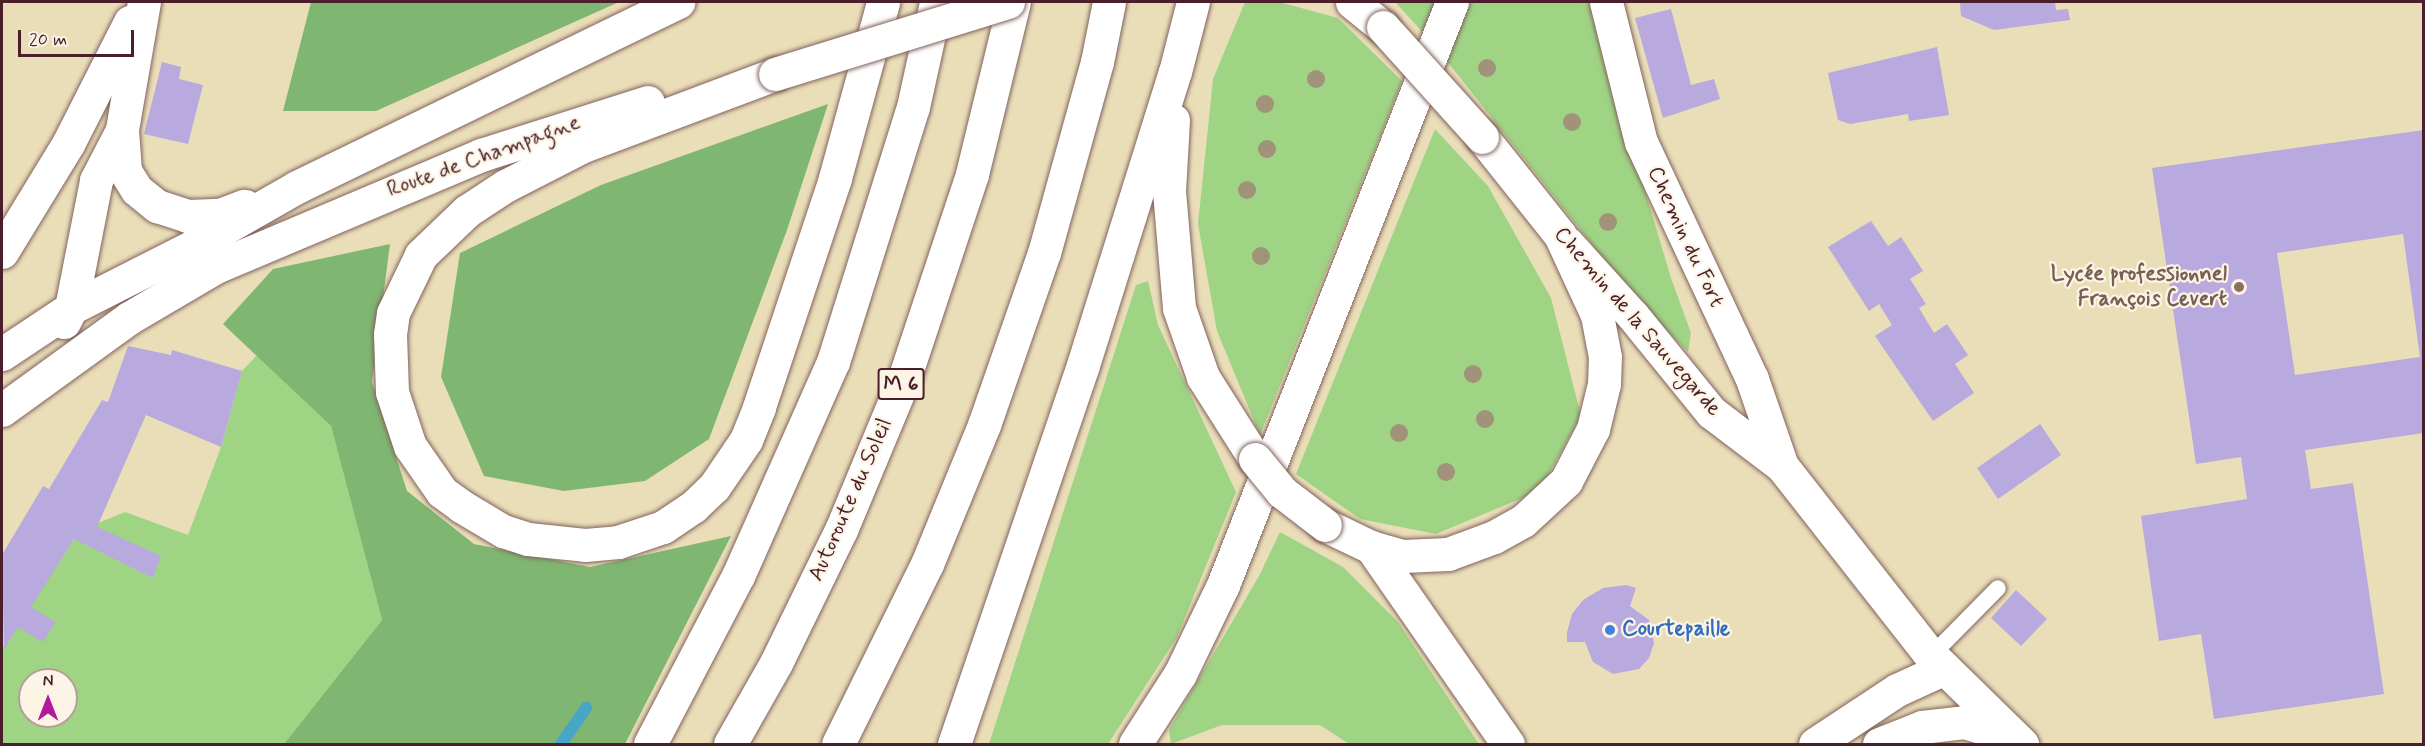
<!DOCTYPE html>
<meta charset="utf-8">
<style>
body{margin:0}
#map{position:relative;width:2425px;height:746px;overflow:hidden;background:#eadeb9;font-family:Mynerve,sans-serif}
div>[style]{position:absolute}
.green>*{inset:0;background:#9fd485}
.forest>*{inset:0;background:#7fb672}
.stream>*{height:12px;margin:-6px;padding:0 6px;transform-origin:6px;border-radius:6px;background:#47a6c6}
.building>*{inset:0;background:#b8a9de}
.roads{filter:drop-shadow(0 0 2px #82625d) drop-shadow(0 0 2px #82625d)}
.lane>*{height:16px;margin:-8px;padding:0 8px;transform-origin:8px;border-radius:8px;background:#fff}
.street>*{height:33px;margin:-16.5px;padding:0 16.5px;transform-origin:16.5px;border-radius:16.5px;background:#fff}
.secondary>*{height:33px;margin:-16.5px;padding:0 16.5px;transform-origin:16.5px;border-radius:16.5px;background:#fff}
.primary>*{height:33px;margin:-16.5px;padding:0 16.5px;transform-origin:16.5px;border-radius:16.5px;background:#fff}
.highway>*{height:33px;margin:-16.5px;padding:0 16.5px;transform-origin:16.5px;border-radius:16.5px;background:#fff}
.bridges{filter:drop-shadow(0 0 2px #82625d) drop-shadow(0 0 2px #82625d)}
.primary-bridge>*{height:33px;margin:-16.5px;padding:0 16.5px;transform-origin:16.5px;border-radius:16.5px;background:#fff}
.highway-bridge>*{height:33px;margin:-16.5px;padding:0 16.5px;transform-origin:16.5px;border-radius:16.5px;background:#fff}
.trees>*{width:18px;height:18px;margin:-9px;border-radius:50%;background:#a0937a}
.dots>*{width:16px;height:16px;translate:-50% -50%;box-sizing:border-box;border:3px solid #fcf5e5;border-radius:50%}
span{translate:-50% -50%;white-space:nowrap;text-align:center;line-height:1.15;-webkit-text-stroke:4.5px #fcf5e5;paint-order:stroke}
.shield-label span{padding:2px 4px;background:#fcf5e5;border:2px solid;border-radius:4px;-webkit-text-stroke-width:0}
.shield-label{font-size:21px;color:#4a1f2b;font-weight:700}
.street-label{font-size:22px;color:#4a1f2b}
.education-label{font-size:22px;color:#785e54;font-weight:700}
.right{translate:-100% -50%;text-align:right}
.shop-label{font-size:22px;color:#366cbe;font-weight:700}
.left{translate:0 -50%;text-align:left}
.frame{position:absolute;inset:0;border:3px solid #4a1f2b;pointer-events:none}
.north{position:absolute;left:18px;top:668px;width:60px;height:60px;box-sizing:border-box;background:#fcf5e5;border:2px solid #b59f9b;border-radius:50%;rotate:0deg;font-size:16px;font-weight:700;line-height:24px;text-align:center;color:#4a1f2b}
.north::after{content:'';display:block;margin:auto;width:21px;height:27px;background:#b5179e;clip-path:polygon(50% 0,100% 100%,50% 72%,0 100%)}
.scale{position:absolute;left:18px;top:30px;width:116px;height:27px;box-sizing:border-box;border:3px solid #4a1f2b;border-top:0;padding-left:8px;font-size:18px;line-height:21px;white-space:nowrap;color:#4a1f2b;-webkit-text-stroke:4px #fcf5e5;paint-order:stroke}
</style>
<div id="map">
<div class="green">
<i style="clip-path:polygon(1245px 2px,1279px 2px,1338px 18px,1402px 81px,1260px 435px,1217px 331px,1198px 224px,1213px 79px)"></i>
<i style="clip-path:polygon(1395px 2px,1441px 2px,1428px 38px)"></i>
<i style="clip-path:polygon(1471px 2px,1589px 2px,1671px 278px,1691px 333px,1688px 352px,1633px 296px,1446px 60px)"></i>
<i style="clip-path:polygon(1435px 129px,1488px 186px,1551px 298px,1581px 416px,1539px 491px,1436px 534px,1360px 519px,1296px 474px)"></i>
<i style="clip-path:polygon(1148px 281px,1158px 325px,1236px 492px,1177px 637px,1108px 744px,989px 744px,1136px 285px)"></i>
<i style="clip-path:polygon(evenodd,257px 355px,331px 426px,382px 620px,284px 744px,2px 744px,2px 648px,74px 539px,98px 523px,125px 512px,188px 535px,221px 447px,242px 371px,257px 355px,30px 680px,66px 680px,66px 716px,30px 716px,30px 680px)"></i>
<i style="clip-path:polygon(1280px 532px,1343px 567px,1398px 622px,1479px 744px,1349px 744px,1320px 725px,1222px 725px,1171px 744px,1169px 730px,1259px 576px)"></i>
</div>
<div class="forest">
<i style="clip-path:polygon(311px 2px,619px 2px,376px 111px,283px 111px)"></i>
<i style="clip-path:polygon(828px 104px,787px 230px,709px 439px,645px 481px,564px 491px,484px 476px,441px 377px,460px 253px,601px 185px)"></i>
<i style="clip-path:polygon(390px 244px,372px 382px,407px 491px,474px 544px,590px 567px,731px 536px,625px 744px,284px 744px,382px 620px,331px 426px,223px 324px,273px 269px)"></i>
</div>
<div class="stream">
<i style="left:561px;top:744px;width:44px;rotate:-55.2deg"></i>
</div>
<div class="building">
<i style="clip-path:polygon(1975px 2px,2055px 2px,2056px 10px,2068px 9px,2070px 20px,1994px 30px,1961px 16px,1960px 3px)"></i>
<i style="clip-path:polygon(1671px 9px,1691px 85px,1714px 79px,1720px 99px,1663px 118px,1635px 18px)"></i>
<i style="clip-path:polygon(1937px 47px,1949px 115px,1909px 121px,1908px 114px,1850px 124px,1838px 120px,1828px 73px)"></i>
<i style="clip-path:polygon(162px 62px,181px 67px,179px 79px,203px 85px,188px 144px,144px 134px)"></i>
<i style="clip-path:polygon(evenodd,2424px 130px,2424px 433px,2305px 450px,2311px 489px,2353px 483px,2384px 694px,2214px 719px,2201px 634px,2159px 641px,2141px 516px,2247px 499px,2241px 457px,2196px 464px,2152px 168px,2424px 130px,2403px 234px,2420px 357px,2295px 375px,2277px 253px,2403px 234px)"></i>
<i style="clip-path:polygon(1871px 221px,1888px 246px,1901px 237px,1923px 271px,1910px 279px,1926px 304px,1919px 308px,1934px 333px,1947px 324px,1968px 355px,1955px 364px,1974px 393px,1933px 421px,1875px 336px,1892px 325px,1879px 304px,1869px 311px,1828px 247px)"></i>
<i style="clip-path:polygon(128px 346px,171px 355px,172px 350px,242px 371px,221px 447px,146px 415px,97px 527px,161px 556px,153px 578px,74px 539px,31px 607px,55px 622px,43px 642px,18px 627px,4px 649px,2px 555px,43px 486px,49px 489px,102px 400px,108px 402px)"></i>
<i style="clip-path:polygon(2040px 424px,2061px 455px,1998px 499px,1977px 468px)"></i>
<i style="clip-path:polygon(1626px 585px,1636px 588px,1630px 606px,1649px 620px,1654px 643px,1649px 658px,1639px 669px,1613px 674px,1593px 662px,1585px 642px,1567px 642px,1567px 632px,1572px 614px,1583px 600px,1603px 588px)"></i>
<i style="clip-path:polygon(2016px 590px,2047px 619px,2021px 646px,1991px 618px)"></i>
</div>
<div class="roads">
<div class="lane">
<i style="left:1931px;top:656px;width:95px;rotate:-45.4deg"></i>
</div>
<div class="street">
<i style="left:1606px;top:2px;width:144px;rotate:76deg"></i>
<i style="left:1641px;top:142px;width:262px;rotate:64.9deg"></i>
<i style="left:1752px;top:379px;width:92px;rotate:71deg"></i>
</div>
<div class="secondary">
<i style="left:1567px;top:243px;width:98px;rotate:47.9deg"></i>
<i style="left:1633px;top:316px;width:124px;rotate:50.9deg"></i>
<i style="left:1711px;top:412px;width:89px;rotate:37.3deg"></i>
<i style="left:1782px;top:466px;width:236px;rotate:51.9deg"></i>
<i style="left:1928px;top:652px;width:132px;rotate:44.4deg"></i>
<i style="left:1815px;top:744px;width:98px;rotate:-33.4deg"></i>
<i style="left:1897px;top:690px;width:51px;rotate:-24.5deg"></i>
<i style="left:1879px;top:744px;width:46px;rotate:-21.6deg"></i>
<i style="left:1922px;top:727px;width:42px;rotate:-6.8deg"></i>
<i style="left:1964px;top:722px;width:45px;rotate:16.8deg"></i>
</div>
<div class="primary">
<i style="left:144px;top:2px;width:130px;rotate:99.8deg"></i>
<i style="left:122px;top:130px;width:41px;rotate:85.8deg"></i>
<i style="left:125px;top:171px;width:22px;rotate:58deg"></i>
<i style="left:137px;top:190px;width:26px;rotate:39deg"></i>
<i style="left:157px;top:206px;width:32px;rotate:18deg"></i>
<i style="left:187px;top:216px;width:33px;rotate:-2deg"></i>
<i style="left:220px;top:215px;width:26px;rotate:-21deg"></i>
<i style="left:1352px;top:2px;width:40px;rotate:39deg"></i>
<i style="left:775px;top:74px;width:207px;rotate:159.4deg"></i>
<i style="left:581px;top:147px;width:85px;rotate:152.8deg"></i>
<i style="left:505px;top:186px;width:45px;rotate:146.7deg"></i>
<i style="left:467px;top:211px;width:64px;rotate:136.3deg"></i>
<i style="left:421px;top:255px;width:64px;rotate:115.8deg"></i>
<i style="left:393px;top:313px;width:21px;rotate:98deg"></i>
<i style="left:390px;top:334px;width:58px;rotate:88deg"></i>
<i style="left:392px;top:392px;width:57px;rotate:71.6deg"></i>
<i style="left:410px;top:446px;width:56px;rotate:55.2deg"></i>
<i style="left:442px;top:492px;width:24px;rotate:36deg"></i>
<i style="left:461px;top:506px;width:49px;rotate:30.8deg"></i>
<i style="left:503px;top:531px;width:26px;rotate:18deg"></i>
<i style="left:528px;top:539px;width:57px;rotate:6deg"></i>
<i style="left:585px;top:545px;width:33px;rotate:-5deg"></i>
<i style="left:618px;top:542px;width:47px;rotate:-18.4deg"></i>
<i style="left:663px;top:527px;width:36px;rotate:-34deg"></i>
<i style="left:693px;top:507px;width:29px;rotate:-44deg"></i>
<i style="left:714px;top:487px;width:57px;rotate:-55.8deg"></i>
<i style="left:746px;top:440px;width:35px;rotate:-68deg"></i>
<i style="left:759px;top:407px;width:241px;rotate:-71.6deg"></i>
<i style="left:835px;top:178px;width:182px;rotate:-74.7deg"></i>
<i style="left:1482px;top:137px;width:125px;rotate:51.5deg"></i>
<i style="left:2px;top:252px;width:127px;rotate:-58.6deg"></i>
<i style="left:68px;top:144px;width:137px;rotate:-63.1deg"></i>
<i style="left:64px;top:322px;width:16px;rotate:-63deg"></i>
<i style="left:71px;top:308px;width:130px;rotate:-78.9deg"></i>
<i style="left:96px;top:180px;width:56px;rotate:-62.5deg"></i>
<i style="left:2px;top:354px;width:83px;rotate:-33.7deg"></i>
<i style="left:71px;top:308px;width:141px;rotate:-26.9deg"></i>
<i style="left:197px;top:244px;width:115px;rotate:-29.7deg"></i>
<i style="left:297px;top:187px;width:424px;rotate:-25.9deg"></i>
<i style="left:2px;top:410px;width:157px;rotate:-35.9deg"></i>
<i style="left:129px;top:318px;width:101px;rotate:-30.4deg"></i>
<i style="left:216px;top:267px;width:288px;rotate:-22.9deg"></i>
<i style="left:481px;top:155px;width:175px;rotate:-17.6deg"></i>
</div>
<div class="highway">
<i style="left:1173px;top:120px;width:71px;rotate:93.2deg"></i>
<i style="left:1169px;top:191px;width:117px;rotate:85.1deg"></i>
<i style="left:1179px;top:308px;width:73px;rotate:70.8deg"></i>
<i style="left:1203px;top:377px;width:97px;rotate:57.6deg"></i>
<i style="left:1325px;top:525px;width:51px;rotate:25.6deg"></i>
<i style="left:1371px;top:547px;width:33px;rotate:16deg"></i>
<i style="left:1403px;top:556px;width:45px;rotate:-2.5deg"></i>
<i style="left:1448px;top:554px;width:49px;rotate:-20.3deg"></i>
<i style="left:1494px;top:537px;width:33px;rotate:-29deg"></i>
<i style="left:1523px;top:521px;width:59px;rotate:-42.9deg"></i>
<i style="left:1566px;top:481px;width:59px;rotate:-62.6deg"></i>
<i style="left:1593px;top:429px;width:46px;rotate:-76.3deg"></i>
<i style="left:1604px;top:384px;width:27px;rotate:-88deg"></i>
<i style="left:1605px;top:357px;width:43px;rotate:-100.8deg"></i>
<i style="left:1597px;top:315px;width:88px;rotate:-114.8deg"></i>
<i style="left:1371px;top:547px;width:240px;rotate:55.2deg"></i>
<i style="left:650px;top:744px;width:190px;rotate:-62.4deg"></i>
<i style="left:738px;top:576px;width:234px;rotate:-66.1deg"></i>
<i style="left:833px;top:362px;width:267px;rotate:-72.6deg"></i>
<i style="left:913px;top:107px;width:107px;rotate:-77.6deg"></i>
<i style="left:730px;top:744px;width:93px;rotate:-60.4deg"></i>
<i style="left:776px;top:663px;width:148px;rotate:-64deg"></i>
<i style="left:841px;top:530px;width:164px;rotate:-67.4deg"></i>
<i style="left:904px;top:379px;width:216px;rotate:-71.6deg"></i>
<i style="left:972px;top:174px;width:177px;rotate:-76.3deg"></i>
<i style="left:838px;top:744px;width:201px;rotate:-63.7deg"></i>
<i style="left:927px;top:564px;width:150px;rotate:-67.7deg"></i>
<i style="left:984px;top:425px;width:182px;rotate:-70.8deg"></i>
<i style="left:1044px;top:253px;width:198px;rotate:-74.5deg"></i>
<i style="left:1097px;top:62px;width:61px;rotate:-78.7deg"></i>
<i style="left:954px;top:744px;width:400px;rotate:-71.2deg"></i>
<i style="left:1083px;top:365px;width:307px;rotate:-72.6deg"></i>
<i style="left:1175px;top:72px;width:72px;rotate:-75.6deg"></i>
<i style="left:1135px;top:744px;width:83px;rotate:-57.3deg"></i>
<i style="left:1180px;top:674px;width:99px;rotate:-64.2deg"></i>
<i style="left:1223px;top:585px;width:626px;rotate:-68.56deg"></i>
</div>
</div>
<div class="bridges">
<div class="primary-bridge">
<i style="left:1383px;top:27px;width:148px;rotate:48deg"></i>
<i style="left:775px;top:74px;width:244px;rotate:-17.2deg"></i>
</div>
<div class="highway-bridge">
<i style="left:1255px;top:459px;width:43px;rotate:50.7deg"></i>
<i style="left:1282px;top:492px;width:54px;rotate:37.5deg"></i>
</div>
</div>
<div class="trees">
<i style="left:1487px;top:68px"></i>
<i style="left:1316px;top:79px"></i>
<i style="left:1265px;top:104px"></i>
<i style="left:1572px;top:122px"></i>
<i style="left:1267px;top:149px"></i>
<i style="left:1247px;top:190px"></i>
<i style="left:1608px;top:222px"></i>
<i style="left:1261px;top:256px"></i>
<i style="left:1473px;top:374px"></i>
<i style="left:1485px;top:419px"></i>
<i style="left:1399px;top:433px"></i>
<i style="left:1446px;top:472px"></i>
</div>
<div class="dots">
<i style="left:2239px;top:287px;background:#8d6e63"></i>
<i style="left:1610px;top:630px;background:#3f7fe0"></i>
</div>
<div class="shield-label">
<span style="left:901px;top:384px">M 6</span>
</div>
<div class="street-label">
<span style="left:484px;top:157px;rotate:-20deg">Route de Champagne</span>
<span style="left:1685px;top:237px;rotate:65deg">Chemin du Fort</span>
<span style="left:1637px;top:322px;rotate:49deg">Chemin de la Sauvegarde</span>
<span style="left:851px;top:500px;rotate:-66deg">Autoroute du Soleil</span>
</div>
<div class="education-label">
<span class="right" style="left:2227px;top:287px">Lycée professionnel<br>François Cevert</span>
</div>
<div class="shop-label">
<span class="left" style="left:1622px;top:630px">Courtepaille</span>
</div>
<div class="frame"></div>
<div class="north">N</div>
<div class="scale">20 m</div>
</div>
